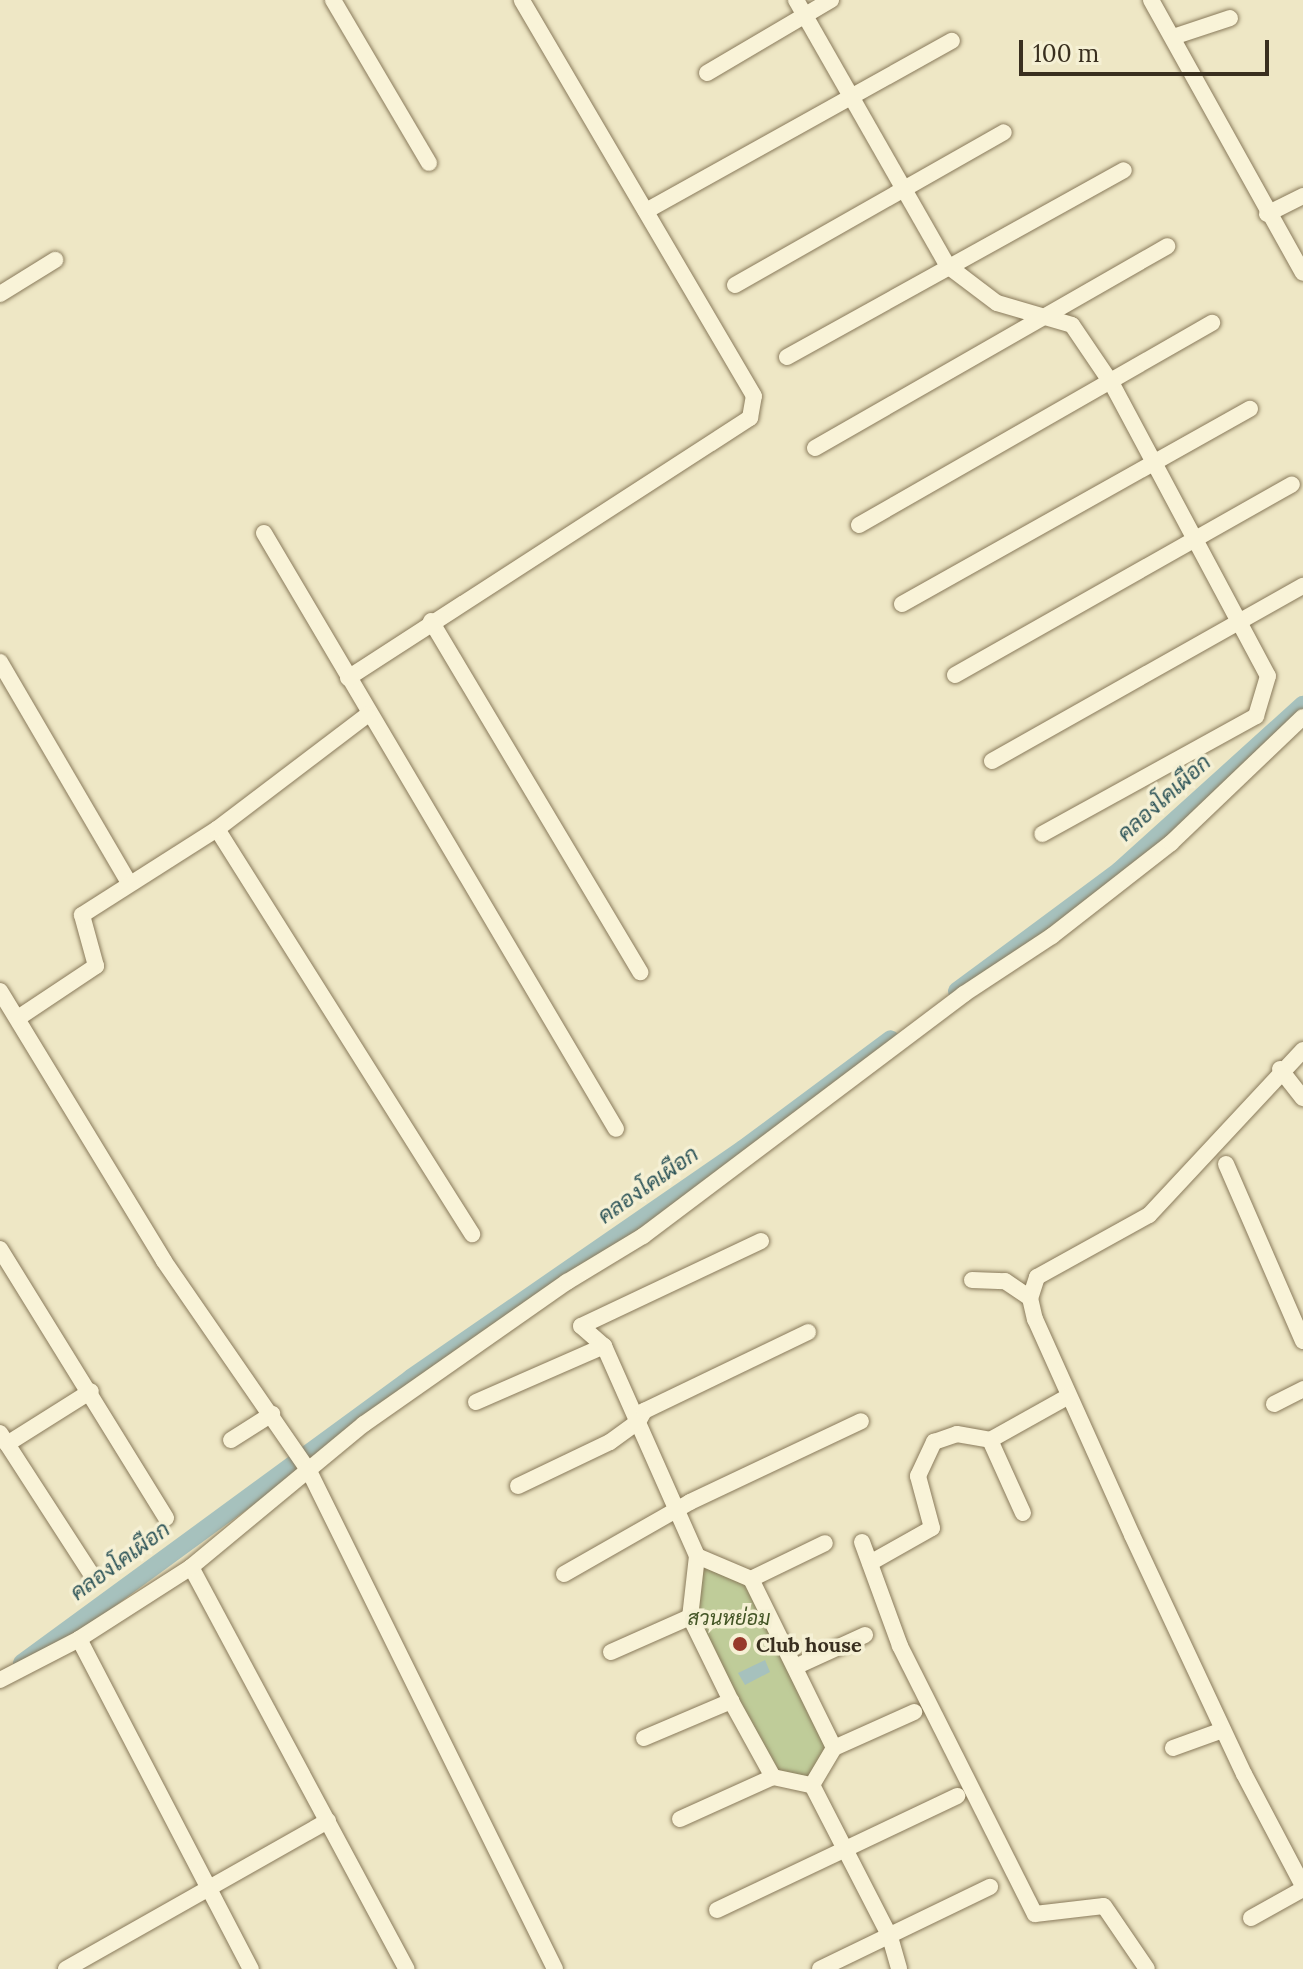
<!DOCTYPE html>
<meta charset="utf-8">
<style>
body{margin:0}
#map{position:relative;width:1303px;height:1969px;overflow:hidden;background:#eee7c5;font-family:Lora,Sarabun,serif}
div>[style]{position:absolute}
.green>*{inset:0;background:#bfcc99}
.water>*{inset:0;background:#a6c1bd}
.canal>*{height:18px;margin:-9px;padding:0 9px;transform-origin:9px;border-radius:9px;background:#a6c1bd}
.roads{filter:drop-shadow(0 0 2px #897a5b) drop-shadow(0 0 2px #897a5b)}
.street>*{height:16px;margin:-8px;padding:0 8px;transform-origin:8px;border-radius:8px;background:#f9f3d8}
.dots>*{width:22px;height:22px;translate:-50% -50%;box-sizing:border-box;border:4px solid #f5f0d4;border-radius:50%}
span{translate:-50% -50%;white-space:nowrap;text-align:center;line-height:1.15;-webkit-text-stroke:7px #f5f0d4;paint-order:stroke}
.park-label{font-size:20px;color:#435525;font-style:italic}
.poi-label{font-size:20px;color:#392f1f;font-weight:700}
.left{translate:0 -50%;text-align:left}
.water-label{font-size:22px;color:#2e5559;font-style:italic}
.scale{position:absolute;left:1019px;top:40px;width:250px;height:36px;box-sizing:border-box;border:4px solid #392f1f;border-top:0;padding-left:10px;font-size:24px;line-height:28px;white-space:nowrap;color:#392f1f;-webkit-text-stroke:6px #f5f0d4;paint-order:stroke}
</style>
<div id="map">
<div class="green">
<i style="clip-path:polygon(697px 1556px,751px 1579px,834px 1748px,812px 1785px,773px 1777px,690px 1617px)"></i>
</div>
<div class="water">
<i style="clip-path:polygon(765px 1660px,770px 1672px,745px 1685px,738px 1673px)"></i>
</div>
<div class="canal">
<i style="left:957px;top:991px;width:202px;rotate:-36.5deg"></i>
<i style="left:1119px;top:871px;width:248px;rotate:-42.1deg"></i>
<i style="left:22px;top:1663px;width:482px;rotate:-36.2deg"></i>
<i style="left:411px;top:1378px;width:403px;rotate:-34.6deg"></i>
<i style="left:743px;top:1149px;width:184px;rotate:-36.6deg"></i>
</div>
<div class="roads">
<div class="street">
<i style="left:333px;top:0;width:189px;rotate:59.5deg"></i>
<i style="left:796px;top:0;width:306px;rotate:60.3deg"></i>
<i style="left:948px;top:266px;width:61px;rotate:37.1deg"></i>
<i style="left:997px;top:303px;width:78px;rotate:16.3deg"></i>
<i style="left:1072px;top:325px;width:71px;rotate:55.9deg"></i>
<i style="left:1112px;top:384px;width:331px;rotate:61.9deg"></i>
<i style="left:1268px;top:676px;width:42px;rotate:106.7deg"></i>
<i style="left:1256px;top:716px;width:244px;rotate:151.1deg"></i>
<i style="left:1151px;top:0;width:312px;rotate:60.9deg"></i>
<i style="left:1173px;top:37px;width:60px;rotate:-18.4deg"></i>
<i style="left:707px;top:73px;width:144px;rotate:-30.5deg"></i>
<i style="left:646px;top:211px;width:350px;rotate:-29.1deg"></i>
<i style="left:1267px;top:214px;width:40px;rotate:-26.6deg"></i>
<i style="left:735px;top:285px;width:309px;rotate:-29.6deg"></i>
<i style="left:0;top:294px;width:65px;rotate:-31.7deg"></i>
<i style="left:787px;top:357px;width:385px;rotate:-29deg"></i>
<i style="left:815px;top:448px;width:406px;rotate:-29.8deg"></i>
<i style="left:859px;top:525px;width:407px;rotate:-29.8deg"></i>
<i style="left:264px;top:533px;width:692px;rotate:59.43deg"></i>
<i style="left:902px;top:604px;width:399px;rotate:-29.3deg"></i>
<i style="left:431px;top:621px;width:409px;rotate:59.2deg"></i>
<i style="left:0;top:662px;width:256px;rotate:59.7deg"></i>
<i style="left:955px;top:675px;width:387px;rotate:-29.5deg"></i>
<i style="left:348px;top:678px;width:479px;rotate:-32.9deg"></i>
<i style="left:750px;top:418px;width:22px;rotate:-80deg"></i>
<i style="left:754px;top:396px;width:459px;rotate:-120.4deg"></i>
<i style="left:992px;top:761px;width:357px;rotate:-29.4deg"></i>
<i style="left:217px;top:829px;width:479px;rotate:57.8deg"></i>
<i style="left:0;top:991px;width:316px;rotate:58.7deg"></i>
<i style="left:164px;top:1261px;width:257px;rotate:55.4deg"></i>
<i style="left:310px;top:1473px;width:553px;rotate:63.71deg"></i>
<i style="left:18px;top:1018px;width:94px;rotate:-33.7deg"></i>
<i style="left:96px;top:966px;width:53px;rotate:-105.4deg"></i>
<i style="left:82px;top:915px;width:160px;rotate:-32.5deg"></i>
<i style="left:217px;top:829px;width:188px;rotate:-37.2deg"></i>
<i style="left:1303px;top:1050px;width:226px;rotate:133deg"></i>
<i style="left:1149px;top:1215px;width:128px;rotate:151deg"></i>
<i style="left:1037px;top:1277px;width:22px;rotate:108deg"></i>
<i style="left:1030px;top:1298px;width:22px;rotate:77deg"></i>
<i style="left:1035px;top:1319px;width:237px;rotate:65.8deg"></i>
<i style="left:1132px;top:1535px;width:264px;rotate:64.9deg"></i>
<i style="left:1244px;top:1774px;width:127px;rotate:62.2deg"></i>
<i style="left:1280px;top:1069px;width:37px;rotate:52deg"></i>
<i style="left:1226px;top:1164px;width:193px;rotate:66.5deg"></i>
<i style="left:761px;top:1241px;width:199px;rotate:154.7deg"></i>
<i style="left:581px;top:1326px;width:30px;rotate:41deg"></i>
<i style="left:604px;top:1346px;width:230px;rotate:66.1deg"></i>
<i style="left:697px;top:1556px;width:61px;rotate:96.5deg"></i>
<i style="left:690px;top:1617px;width:93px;rotate:64deg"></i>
<i style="left:731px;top:1701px;width:87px;rotate:61.1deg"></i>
<i style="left:773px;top:1777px;width:40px;rotate:12deg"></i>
<i style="left:0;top:1249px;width:316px;rotate:58.3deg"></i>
<i style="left:972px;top:1280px;width:33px;rotate:2deg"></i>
<i style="left:1005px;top:1281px;width:30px;rotate:34deg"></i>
<i style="left:476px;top:1402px;width:140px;rotate:-23.6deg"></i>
<i style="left:1274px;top:1404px;width:33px;rotate:-27deg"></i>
<i style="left:0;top:1433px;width:171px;rotate:57.1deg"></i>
<i style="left:231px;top:1440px;width:49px;rotate:-32.4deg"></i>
<i style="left:990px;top:1440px;width:80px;rotate:65.7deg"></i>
<i style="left:7px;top:1444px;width:99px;rotate:-32.2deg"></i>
<i style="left:518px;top:1486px;width:102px;rotate:-25.6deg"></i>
<i style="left:610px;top:1442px;width:34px;rotate:-36deg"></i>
<i style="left:638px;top:1422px;width:13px;rotate:-61deg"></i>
<i style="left:644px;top:1411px;width:182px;rotate:-25.7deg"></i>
<i style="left:862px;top:1542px;width:111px;rotate:69.9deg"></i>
<i style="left:900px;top:1646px;width:300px;rotate:63.3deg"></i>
<i style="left:1035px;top:1914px;width:69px;rotate:-6.6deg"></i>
<i style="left:1104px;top:1906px;width:76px;rotate:55.7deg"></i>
<i style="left:697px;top:1556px;width:59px;rotate:23.1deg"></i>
<i style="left:751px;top:1579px;width:188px;rotate:63.8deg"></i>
<i style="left:834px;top:1748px;width:43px;rotate:120.7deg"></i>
<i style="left:870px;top:1563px;width:71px;rotate:-29.4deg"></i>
<i style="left:932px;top:1528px;width:54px;rotate:-105.1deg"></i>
<i style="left:918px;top:1476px;width:38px;rotate:-65deg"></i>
<i style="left:934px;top:1442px;width:24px;rotate:-19deg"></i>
<i style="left:957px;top:1434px;width:34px;rotate:10deg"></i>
<i style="left:990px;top:1440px;width:90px;rotate:-29.1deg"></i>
<i style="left:191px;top:1567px;width:456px;rotate:61.8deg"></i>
<i style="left:564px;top:1574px;width:145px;rotate:-29.7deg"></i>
<i style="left:690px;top:1502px;width:189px;rotate:-25.3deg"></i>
<i style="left:751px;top:1579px;width:82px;rotate:-25.9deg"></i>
<i style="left:79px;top:1639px;width:372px;rotate:62.5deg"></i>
<i style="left:611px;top:1652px;width:86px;rotate:-23.9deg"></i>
<i style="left:795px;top:1667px;width:77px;rotate:-24.6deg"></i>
<i style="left:0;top:1680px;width:89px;rotate:-27.4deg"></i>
<i style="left:79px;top:1639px;width:133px;rotate:-32.7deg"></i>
<i style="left:191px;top:1567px;width:224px;rotate:-39.6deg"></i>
<i style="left:364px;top:1424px;width:248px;rotate:-35deg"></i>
<i style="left:567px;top:1282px;width:89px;rotate:-31.2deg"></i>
<i style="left:643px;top:1236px;width:402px;rotate:-37deg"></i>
<i style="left:964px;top:994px;width:105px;rotate:-33.4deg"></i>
<i style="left:1052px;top:936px;width:151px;rotate:-38deg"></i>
<i style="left:1171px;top:843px;width:182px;rotate:-43.7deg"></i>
<i style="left:644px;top:1738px;width:95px;rotate:-23deg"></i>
<i style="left:834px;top:1748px;width:88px;rotate:-24.2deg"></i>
<i style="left:1173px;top:1748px;width:53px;rotate:-19.8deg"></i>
<i style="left:812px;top:1785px;width:171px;rotate:62.8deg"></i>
<i style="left:890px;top:1937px;width:33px;rotate:74deg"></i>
<i style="left:680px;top:1819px;width:102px;rotate:-24.3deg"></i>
<i style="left:717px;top:1910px;width:266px;rotate:-25.4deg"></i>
<i style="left:1251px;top:1918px;width:60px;rotate:-29.1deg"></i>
<i style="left:66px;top:1969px;width:301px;rotate:-29.5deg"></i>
<i style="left:820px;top:1969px;width:189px;rotate:-25.8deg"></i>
</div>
</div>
<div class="dots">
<i style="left:740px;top:1644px;background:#97392b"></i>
</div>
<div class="park-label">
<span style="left:729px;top:1617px">สวนหย่อม</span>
</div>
<div class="poi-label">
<span class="left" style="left:756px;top:1644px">Club house</span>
</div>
<div class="water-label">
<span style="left:1164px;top:798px;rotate:-42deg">คลองโคเผือก</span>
<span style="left:648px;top:1185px;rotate:-35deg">คลองโคเผือก</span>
<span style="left:120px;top:1561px;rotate:-36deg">คลองโคเผือก</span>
</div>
<div class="scale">100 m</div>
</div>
